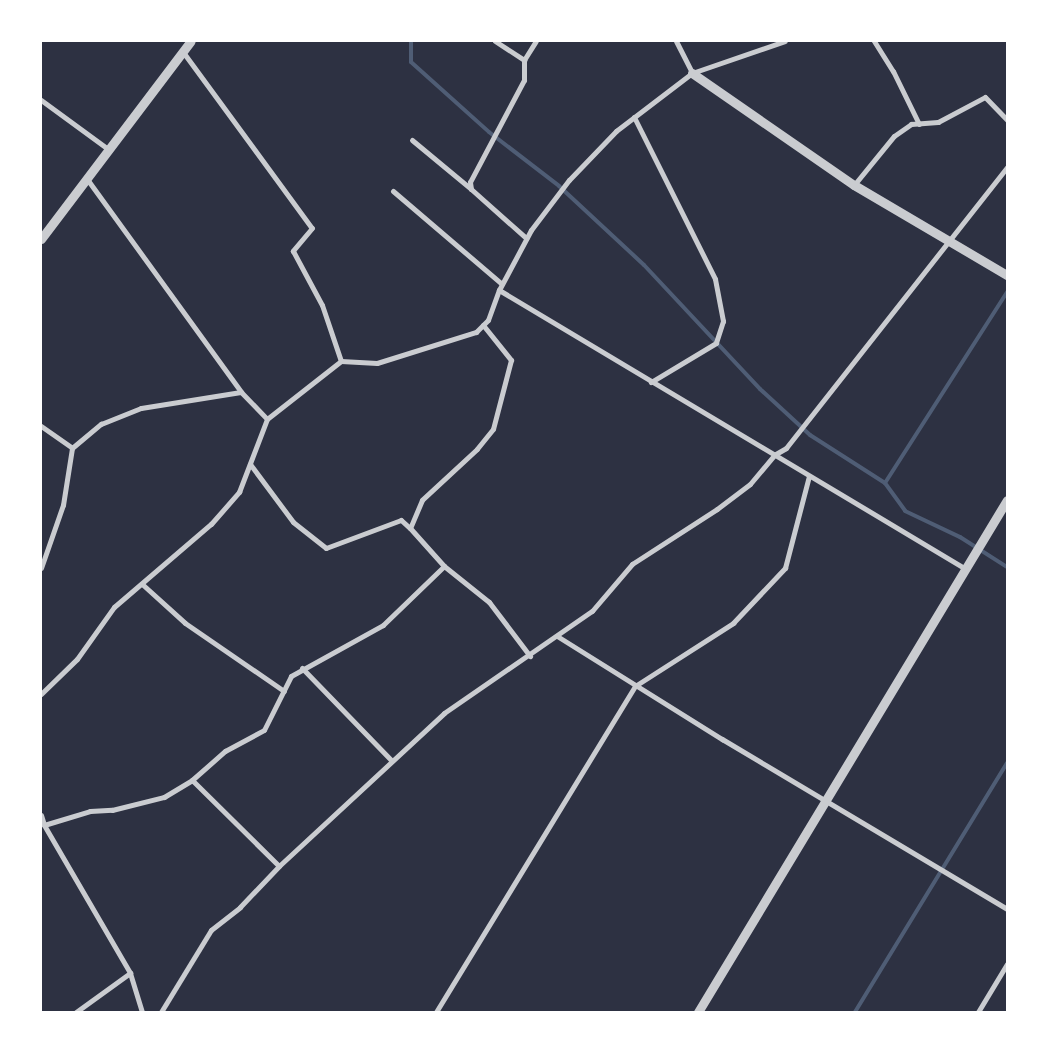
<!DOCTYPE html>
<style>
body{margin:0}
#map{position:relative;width:1048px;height:1053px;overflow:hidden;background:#2d3142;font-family:"DM Sans",sans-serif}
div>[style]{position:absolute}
.stream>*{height:4px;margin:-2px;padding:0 2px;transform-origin:2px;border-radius:2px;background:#4f5d75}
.minor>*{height:5px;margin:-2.5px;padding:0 2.5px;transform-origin:2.5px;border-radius:2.5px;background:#caccd0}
.tertiary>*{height:9px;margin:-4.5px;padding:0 4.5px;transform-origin:4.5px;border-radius:4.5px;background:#caccd0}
span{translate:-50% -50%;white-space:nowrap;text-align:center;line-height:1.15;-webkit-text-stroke:4px #fff;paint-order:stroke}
.frame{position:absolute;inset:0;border:42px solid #fff;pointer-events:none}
</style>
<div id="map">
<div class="stream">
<i style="left:411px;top:41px;width:21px;rotate:90deg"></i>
<i style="left:411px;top:62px;width:105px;rotate:41.9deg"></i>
<i style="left:489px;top:132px;width:88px;rotate:37.6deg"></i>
<i style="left:559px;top:186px;width:116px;rotate:42.9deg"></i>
<i style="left:644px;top:265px;width:170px;rotate:46.9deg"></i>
<i style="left:760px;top:389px;width:68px;rotate:42.6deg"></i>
<i style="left:810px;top:435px;width:89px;rotate:32.6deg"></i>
<i style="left:885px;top:483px;width:34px;rotate:54deg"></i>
<i style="left:905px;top:511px;width:61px;rotate:25.3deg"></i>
<i style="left:960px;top:537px;width:56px;rotate:32.6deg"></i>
<i style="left:885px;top:483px;width:227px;rotate:-57.4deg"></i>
<i style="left:855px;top:1012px;width:292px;rotate:-58.6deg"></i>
</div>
<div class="minor">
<i style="left:495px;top:41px;width:35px;rotate:33deg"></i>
<i style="left:524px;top:60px;width:20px;rotate:90deg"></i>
<i style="left:524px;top:80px;width:115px;rotate:117.9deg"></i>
<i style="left:470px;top:182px;width:7px;rotate:82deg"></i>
<i style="left:471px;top:189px;width:74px;rotate:41.7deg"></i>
<i style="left:676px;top:41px;width:36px;rotate:63deg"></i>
<i style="left:874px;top:41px;width:36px;rotate:58deg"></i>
<i style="left:893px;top:71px;width:59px;rotate:63.9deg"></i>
<i style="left:183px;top:52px;width:218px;rotate:53.8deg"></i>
<i style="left:312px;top:228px;width:30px;rotate:130deg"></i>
<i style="left:293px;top:251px;width:61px;rotate:61.8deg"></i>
<i style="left:322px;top:305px;width:59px;rotate:71.3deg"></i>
<i style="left:524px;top:60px;width:22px;rotate:-58deg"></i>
<i style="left:41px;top:100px;width:83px;rotate:36.2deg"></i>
<i style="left:634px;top:117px;width:181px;rotate:63.4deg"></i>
<i style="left:715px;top:279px;width:43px;rotate:79.2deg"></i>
<i style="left:723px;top:321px;width:23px;rotate:108deg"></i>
<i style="left:716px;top:343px;width:76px;rotate:149deg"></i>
<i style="left:412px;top:140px;width:77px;rotate:39.7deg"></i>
<i style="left:87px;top:179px;width:263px;rotate:54.1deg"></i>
<i style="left:241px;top:392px;width:37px;rotate:46deg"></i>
<i style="left:854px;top:185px;width:63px;rotate:-50.8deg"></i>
<i style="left:894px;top:136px;width:21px;rotate:-35deg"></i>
<i style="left:911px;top:124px;width:27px;rotate:-4deg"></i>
<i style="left:938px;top:122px;width:53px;rotate:-28deg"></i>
<i style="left:985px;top:97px;width:32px;rotate:46deg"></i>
<i style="left:393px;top:191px;width:143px;rotate:40.5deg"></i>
<i style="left:499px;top:290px;width:544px;rotate:30.86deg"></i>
<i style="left:483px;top:325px;width:45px;rotate:51.3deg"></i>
<i style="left:511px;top:360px;width:71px;rotate:104.6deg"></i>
<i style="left:493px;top:429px;width:26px;rotate:129deg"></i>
<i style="left:477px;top:449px;width:75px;rotate:137.2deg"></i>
<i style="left:422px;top:500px;width:30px;rotate:113deg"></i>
<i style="left:410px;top:528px;width:51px;rotate:48.2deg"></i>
<i style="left:444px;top:566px;width:58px;rotate:38.7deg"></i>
<i style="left:489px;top:602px;width:68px;rotate:52.8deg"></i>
<i style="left:41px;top:426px;width:38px;rotate:35deg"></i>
<i style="left:250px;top:464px;width:72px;rotate:53.4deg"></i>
<i style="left:293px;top:522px;width:42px;rotate:38.2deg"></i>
<i style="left:326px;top:548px;width:80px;rotate:-20.5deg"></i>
<i style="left:401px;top:520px;width:12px;rotate:42deg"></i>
<i style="left:41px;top:568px;width:67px;rotate:-70.8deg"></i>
<i style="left:63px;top:505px;width:58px;rotate:-81deg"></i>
<i style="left:72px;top:448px;width:38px;rotate:-40deg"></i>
<i style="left:101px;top:424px;width:43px;rotate:-21.8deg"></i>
<i style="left:141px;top:408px;width:101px;rotate:-9.1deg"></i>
<i style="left:142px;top:584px;width:58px;rotate:42.2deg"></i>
<i style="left:185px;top:623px;width:120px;rotate:34.5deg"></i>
<i style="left:557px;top:636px;width:195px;rotate:32deg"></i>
<i style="left:722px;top:739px;width:332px;rotate:30.8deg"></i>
<i style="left:302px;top:668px;width:129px;rotate:45.9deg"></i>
<i style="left:41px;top:694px;width:50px;rotate:-44.2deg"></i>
<i style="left:77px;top:659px;width:64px;rotate:-54.6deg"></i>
<i style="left:114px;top:607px;width:128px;rotate:-40.6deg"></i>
<i style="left:211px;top:524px;width:43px;rotate:-48.8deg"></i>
<i style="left:239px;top:492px;width:78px;rotate:-69deg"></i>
<i style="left:267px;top:419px;width:94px;rotate:-38.1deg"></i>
<i style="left:341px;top:361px;width:36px;rotate:3deg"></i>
<i style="left:377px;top:363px;width:104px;rotate:-17.4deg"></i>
<i style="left:476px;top:332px;width:17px;rotate:-45deg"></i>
<i style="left:488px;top:320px;width:32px;rotate:-70deg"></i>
<i style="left:499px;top:290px;width:68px;rotate:-61.9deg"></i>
<i style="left:531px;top:230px;width:63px;rotate:-52.8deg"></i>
<i style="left:569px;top:180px;width:68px;rotate:-46.2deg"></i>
<i style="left:616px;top:131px;width:96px;rotate:-37.3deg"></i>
<i style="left:692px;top:73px;width:98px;rotate:-19deg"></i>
<i style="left:192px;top:780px;width:122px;rotate:44.7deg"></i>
<i style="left:41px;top:815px;width:10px;rotate:73deg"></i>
<i style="left:44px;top:825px;width:171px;rotate:59.8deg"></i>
<i style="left:130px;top:973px;width:41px;rotate:72.9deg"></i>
<i style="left:44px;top:825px;width:48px;rotate:-16.9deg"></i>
<i style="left:90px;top:811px;width:22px;rotate:-3deg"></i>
<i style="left:112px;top:810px;width:54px;rotate:-14deg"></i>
<i style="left:164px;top:797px;width:33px;rotate:-31deg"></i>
<i style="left:192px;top:780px;width:44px;rotate:-41.3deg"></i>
<i style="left:225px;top:751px;width:44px;rotate:-28.3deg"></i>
<i style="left:264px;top:730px;width:60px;rotate:-63.4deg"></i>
<i style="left:291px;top:676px;width:105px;rotate:-29deg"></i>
<i style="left:383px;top:625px;width:85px;rotate:-44deg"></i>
<i style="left:76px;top:1012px;width:67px;rotate:-35.8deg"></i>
<i style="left:161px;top:1012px;width:96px;rotate:-58.6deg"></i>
<i style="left:211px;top:930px;width:37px;rotate:-38deg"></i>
<i style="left:240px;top:907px;width:57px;rotate:-46.4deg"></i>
<i style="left:279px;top:866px;width:225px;rotate:-42.8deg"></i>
<i style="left:444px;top:713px;width:180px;rotate:-34.6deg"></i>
<i style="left:592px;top:611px;width:62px;rotate:-49.6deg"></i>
<i style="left:632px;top:564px;width:101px;rotate:-32.9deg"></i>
<i style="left:717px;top:509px;width:41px;rotate:-37.1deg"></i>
<i style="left:750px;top:484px;width:38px;rotate:-50deg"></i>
<i style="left:774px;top:455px;width:14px;rotate:-30deg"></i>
<i style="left:786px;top:448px;width:357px;rotate:-51.8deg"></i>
<i style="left:436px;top:1012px;width:382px;rotate:-58.6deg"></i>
<i style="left:635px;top:686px;width:117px;rotate:-32.7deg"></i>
<i style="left:733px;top:623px;width:76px;rotate:-46.6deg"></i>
<i style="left:785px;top:568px;width:95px;rotate:-75.4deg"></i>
<i style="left:978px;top:1012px;width:56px;rotate:-58.9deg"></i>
</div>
<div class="tertiary">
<i style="left:692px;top:73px;width:197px;rotate:34.7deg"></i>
<i style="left:854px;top:185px;width:178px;rotate:30.5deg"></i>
<i style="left:41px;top:239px;width:248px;rotate:-52.9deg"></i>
<i style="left:698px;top:1012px;width:598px;rotate:-58.89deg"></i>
</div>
<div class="frame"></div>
</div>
